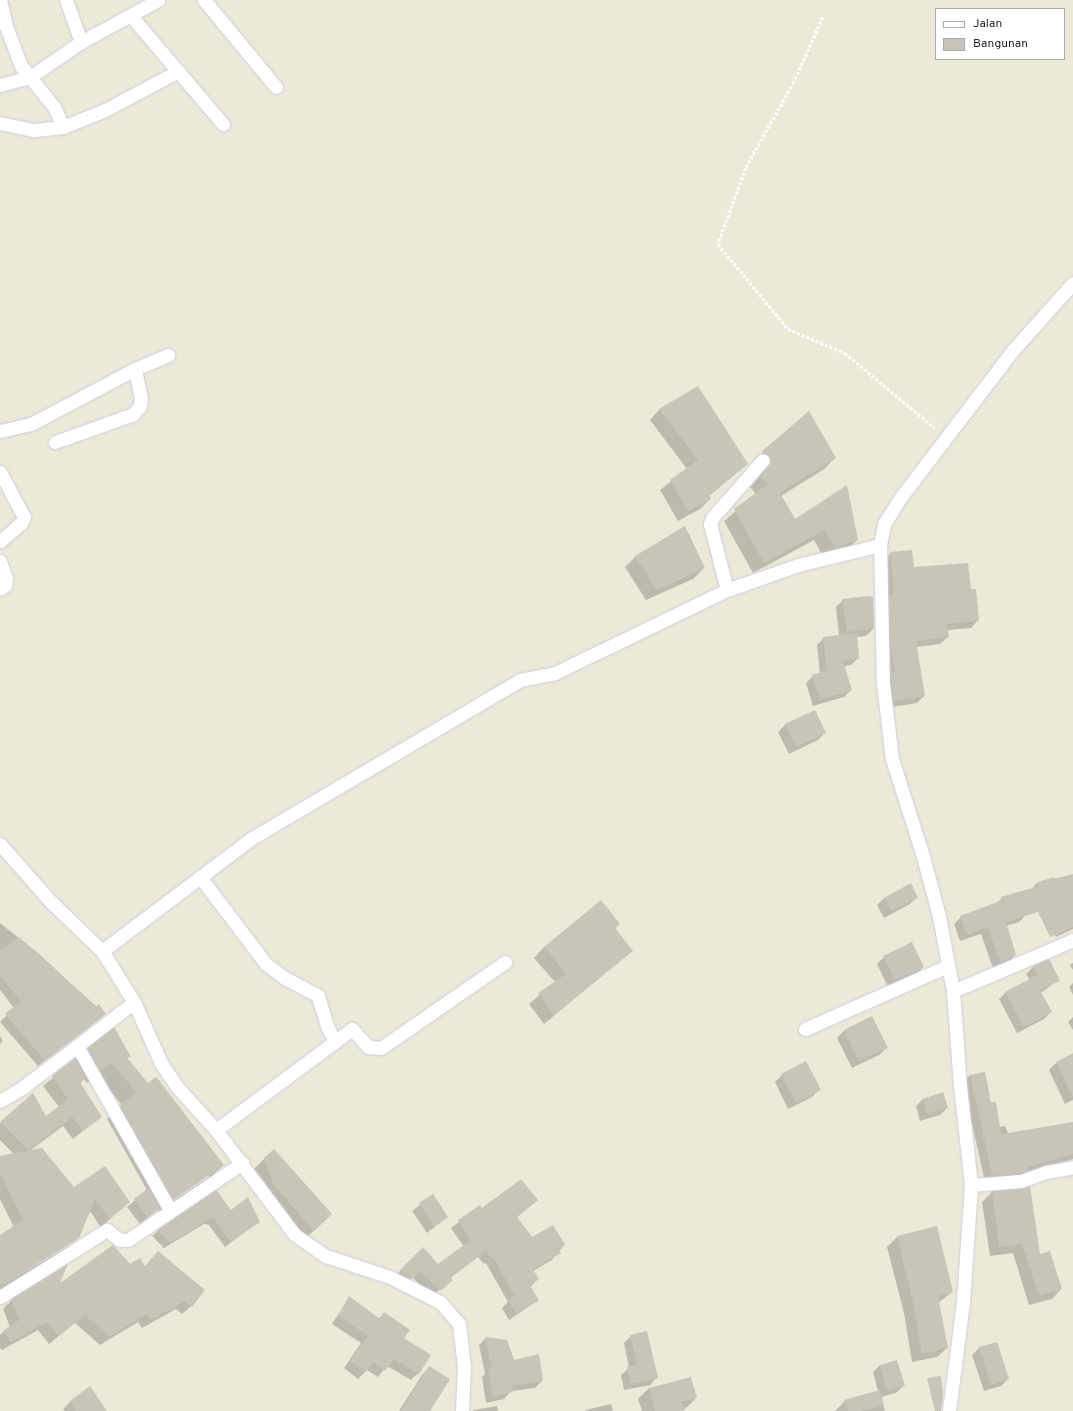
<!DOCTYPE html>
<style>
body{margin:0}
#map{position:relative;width:1073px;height:1411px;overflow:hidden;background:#ebe9d7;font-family:Overpass,sans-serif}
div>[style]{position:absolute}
.shadow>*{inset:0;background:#0003}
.building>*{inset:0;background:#c6c5b7}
.path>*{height:2.5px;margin-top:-1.25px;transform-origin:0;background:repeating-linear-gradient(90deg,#fff 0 3px,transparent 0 5px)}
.roads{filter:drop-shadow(0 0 1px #d0cce2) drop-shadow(0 0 1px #d0cce2)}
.street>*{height:13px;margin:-6.5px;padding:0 6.5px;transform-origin:6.5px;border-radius:6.5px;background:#fff}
span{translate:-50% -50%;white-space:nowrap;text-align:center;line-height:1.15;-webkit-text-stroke:3px #fff;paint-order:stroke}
.legend{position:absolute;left:935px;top:8px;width:130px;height:52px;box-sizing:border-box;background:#fff;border:1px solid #a9a9a9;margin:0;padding:5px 7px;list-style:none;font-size:12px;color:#272727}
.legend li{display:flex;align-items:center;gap:8px;height:20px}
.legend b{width:20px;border:1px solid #a9a9a9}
</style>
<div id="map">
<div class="shadow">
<i style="clip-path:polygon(697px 388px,747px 464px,709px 496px,710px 499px,700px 509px,678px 521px,660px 490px,687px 469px,650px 420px,659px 410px)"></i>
<i style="clip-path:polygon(809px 412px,835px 458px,824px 469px,781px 496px,794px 521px,857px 540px,847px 550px,824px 558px,814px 540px,753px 573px,724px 521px,756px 494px,750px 487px,759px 477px,760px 469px,752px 463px)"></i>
<i style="clip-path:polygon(684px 528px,704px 568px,693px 579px,646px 600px,625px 567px,635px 557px)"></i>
<i style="clip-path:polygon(891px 553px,913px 568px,970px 590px,978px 620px,971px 628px,947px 630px,948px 637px,940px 644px,916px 647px,924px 696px,917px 703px,886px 708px,884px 560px)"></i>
<i style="clip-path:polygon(843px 600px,873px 629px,866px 636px,856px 637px,858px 658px,851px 665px,844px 666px,851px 690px,844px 697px,813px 706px,806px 683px,813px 676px,820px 674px,817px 645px,824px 638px,839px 636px,836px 607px)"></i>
<i style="clip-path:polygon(815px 711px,825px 733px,818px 740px,789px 754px,778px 732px,785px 725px)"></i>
<i style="clip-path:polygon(1071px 875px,1073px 929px,1056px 937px,1031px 890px,1037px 883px)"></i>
<i style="clip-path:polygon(917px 897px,910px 904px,884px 918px,877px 905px,884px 898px)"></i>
<i style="clip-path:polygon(1002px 898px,1026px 915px,1019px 922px,1006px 926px,1015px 955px,1008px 962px,993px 968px,981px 934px,960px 941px,954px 924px,961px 917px,996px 904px)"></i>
<i style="clip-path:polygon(0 923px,38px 953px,96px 1007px,98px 1020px,38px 1066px,0 1022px,14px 1008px,0 990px)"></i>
<i style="clip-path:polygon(614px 928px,631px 951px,544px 1024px,529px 1004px,555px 982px,534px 958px,544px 947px)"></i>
<i style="clip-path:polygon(884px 957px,923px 967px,916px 974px,888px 987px,877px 964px)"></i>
<i style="clip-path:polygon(1073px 963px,1073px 970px,1070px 965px)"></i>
<i style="clip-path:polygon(1033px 967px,1058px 980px,1041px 993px,1051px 1012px,1044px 1019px,1017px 1033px,999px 999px,1006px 992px,1030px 980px,1026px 974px)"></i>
<i style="clip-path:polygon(1073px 983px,1073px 995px,1069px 987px)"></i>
<i style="clip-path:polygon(1073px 1017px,1073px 1030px,1068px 1022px)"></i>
<i style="clip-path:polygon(872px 1018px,887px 1048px,879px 1055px,852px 1068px,837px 1038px,844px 1031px)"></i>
<i style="clip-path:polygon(0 1036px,3px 1041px,0 1044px)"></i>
<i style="clip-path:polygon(evenodd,88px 1049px,129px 1056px,127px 1059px,147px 1084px,156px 1077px,223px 1165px,210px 1178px,160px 1212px,158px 1209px,140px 1224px,127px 1207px,147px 1190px,107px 1119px,122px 1105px,98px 1076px,87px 1083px,84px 1079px,80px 1083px,101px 1116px,73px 1139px,63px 1126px,28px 1152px,74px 1189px,128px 1202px,101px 1227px,89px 1210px,78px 1238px,72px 1243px,72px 1241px,1px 1286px,72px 1244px,69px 1247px,0 1290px,0 1236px,14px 1227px,0 1199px,0 1157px,14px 1154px,0 1140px,0 1124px,33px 1094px,46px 1118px,59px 1107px,43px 1086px,88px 1049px,209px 1174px,209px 1177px,170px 1203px,169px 1202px,209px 1174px)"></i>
<i style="clip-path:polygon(1073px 1055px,1073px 1100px,1065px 1104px,1049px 1070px,1056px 1063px)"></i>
<i style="clip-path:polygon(782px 1075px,819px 1090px,812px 1097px,788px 1109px,775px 1082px)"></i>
<i style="clip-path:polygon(970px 1075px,990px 1104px,999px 1127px,1005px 1126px,1014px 1147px,1073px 1124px,1073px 1159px,1024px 1173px,1020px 1177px,985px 1182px,963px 1083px)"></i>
<i style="clip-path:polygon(943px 1093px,947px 1108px,940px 1115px,920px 1121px,916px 1106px,923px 1099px)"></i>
<i style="clip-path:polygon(265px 1158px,331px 1214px,303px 1241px,262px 1195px,254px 1169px)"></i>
<i style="clip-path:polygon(1029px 1187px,1039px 1255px,1061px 1289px,1052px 1299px,1029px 1305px,1013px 1253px,990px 1256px,982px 1202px,992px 1192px)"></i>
<i style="clip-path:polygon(433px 1195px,447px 1217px,427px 1233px,412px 1211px)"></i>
<i style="clip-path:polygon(536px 1200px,516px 1218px,532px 1239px,564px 1245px,552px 1260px,533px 1271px,538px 1279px,530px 1287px,538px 1300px,509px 1320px,502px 1308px,508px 1302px,486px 1263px,484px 1264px,478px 1257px,450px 1278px,432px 1297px,412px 1277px,404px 1285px,394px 1277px,423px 1249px,438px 1266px,464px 1247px,451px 1228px,480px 1207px,481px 1209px)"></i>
<i style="clip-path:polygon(230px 1211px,259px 1221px,225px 1247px,209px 1225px,204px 1224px,164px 1248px,152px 1236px,158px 1231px)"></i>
<i style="clip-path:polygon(936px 1228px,952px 1292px,938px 1303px,947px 1348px,937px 1357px,912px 1362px,904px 1313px,887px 1247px,897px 1237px)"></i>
<i style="clip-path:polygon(130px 1266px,144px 1267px,191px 1306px,182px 1314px,176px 1309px,142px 1328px,138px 1322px,100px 1345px,75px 1323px,49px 1344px,38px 1330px,2px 1350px,0 1348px,0 1335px,10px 1327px,3px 1309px,12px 1300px)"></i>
<i style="clip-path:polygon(349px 1298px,378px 1319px,384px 1313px,403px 1338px,418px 1373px,411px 1380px,387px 1366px,378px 1377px,367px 1370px,358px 1379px,344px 1368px,361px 1343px,332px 1324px)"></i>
<i style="clip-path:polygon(631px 1336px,657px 1377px,650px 1385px,624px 1390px,621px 1375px,629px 1368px,624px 1343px)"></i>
<i style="clip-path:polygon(486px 1338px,514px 1361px,542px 1381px,535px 1388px,511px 1391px,504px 1399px,486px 1403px,482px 1377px,485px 1374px,479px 1345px)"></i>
<i style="clip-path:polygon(997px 1343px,1008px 1379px,1001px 1386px,984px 1391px,972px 1355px,979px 1348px)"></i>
<i style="clip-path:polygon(880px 1365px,903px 1386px,896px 1393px,881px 1397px,885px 1411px,835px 1411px,845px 1401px,878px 1391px,873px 1372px)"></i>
<i style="clip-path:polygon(429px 1368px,429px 1411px,399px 1411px,422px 1375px)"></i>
<i style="clip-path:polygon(90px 1388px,105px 1411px,65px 1411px,63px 1409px,70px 1402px)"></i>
<i style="clip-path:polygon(649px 1388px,696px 1398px,683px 1411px,642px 1411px,638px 1399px)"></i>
<i style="clip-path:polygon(611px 1404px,613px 1411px,585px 1411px,586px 1410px)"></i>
<i style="clip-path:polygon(497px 1406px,498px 1411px,473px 1411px,474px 1410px)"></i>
</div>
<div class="building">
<i style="clip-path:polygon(698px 386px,748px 464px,709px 495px,711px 499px,688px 512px,670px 480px,698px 460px,659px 409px)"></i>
<i style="clip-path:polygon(809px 411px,836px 458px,780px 493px,795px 519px,847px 485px,858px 540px,835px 548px,825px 530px,764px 563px,734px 509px,768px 484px,760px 476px,769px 465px,771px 458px,768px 454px,761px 452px)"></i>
<i style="clip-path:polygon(685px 526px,705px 568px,657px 590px,635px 556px)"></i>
<i style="clip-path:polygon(912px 550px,914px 567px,968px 563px,971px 589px,976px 589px,979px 621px,947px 624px,949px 637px,916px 641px,925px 696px,893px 701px,891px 673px,895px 672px,890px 638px,889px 595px,894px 594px,890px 552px)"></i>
<i style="clip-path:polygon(868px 596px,873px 597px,874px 629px,847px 632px,842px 599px)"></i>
<i style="clip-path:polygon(857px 633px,859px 659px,843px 661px,852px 690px,820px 700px,812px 675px,827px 670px,823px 637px)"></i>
<i style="clip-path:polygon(815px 710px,826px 733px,796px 747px,785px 724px)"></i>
<i style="clip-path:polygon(1073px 874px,1073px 927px,1050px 937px,1038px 912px,1006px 922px,1016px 955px,1000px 962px,988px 927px,967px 935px,960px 916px,1003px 900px,1001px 897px,1039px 886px,1038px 882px,1054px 877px,1055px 880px)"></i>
<i style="clip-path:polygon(911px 883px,918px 898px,891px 911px,884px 898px)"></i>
<i style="clip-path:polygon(601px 900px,620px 924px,615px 928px,633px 951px,554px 1015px,538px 993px,566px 974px,544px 947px)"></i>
<i style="clip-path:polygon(19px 937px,96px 1006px,99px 1004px,106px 1014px,45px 1061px,5px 1014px,21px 1001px,0 976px,0 950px)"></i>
<i style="clip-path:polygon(912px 942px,924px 967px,895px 980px,883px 956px)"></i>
<i style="clip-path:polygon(1049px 959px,1060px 981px,1040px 990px,1052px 1012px,1024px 1027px,1005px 992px,1037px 975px,1033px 966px)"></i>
<i style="clip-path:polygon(872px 1016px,888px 1048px,859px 1061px,844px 1030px)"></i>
<i style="clip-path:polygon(114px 1027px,131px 1057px,127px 1058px,148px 1083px,153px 1079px,158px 1079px,224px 1165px,173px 1200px,120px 1105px,136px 1092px,112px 1063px,100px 1070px,87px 1048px)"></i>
<i style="clip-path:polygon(1073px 1053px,1073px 1097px,1056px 1062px)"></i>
<i style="clip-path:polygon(75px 1058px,86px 1078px,80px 1082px,102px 1117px,83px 1131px,72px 1117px,28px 1150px,0 1122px,33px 1093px,46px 1116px,68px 1099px,52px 1076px)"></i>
<i style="clip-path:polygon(806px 1061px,821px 1090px,796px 1103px,781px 1074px)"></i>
<i style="clip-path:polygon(985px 1072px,991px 1102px,996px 1102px,1001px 1133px,997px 1135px,1073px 1122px,1073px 1154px,1028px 1167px,1029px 1170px,1019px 1173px,992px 1175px,970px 1075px)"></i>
<i style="clip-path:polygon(943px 1092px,948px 1108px,927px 1114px,923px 1099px)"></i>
<i style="clip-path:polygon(42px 1148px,74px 1187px,105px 1166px,130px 1202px,110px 1219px,95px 1199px,79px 1238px,5px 1284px,5px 1282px,0 1285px,0 1235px,23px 1220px,0 1173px,0 1156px)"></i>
<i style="clip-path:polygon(274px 1149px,332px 1214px,314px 1231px,273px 1184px,264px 1158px)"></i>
<i style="clip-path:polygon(521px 1179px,538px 1200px,517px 1217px,532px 1237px,553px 1225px,565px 1245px,558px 1249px,561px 1253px,533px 1269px,539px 1279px,530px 1285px,539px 1301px,516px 1313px,508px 1300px,515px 1296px,493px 1257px,491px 1258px,486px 1251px,450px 1277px,453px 1280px,440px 1291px,420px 1271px,412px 1279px,400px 1270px,423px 1247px,438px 1264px,471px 1240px,458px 1220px,480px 1205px,482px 1208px)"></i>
<i style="clip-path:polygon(1030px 1186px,1040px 1254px,1050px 1251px,1062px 1289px,1039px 1296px,1022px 1244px,999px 1247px,992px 1191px)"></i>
<i style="clip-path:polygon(148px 1188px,160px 1209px,147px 1217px,134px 1199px)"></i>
<i style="clip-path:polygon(216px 1190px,231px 1210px,248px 1197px,260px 1222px,231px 1242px,214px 1219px,210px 1219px,170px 1243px,157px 1230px)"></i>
<i style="clip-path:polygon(433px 1194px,448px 1217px,434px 1227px,419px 1203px)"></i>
<i style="clip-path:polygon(937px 1226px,953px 1292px,938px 1296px,948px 1348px,922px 1354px,913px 1303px,897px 1236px)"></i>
<i style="clip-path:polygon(113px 1245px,130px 1264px,140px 1258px,145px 1266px,158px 1251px,205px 1290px,192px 1307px,185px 1301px,151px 1320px,147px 1314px,109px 1337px,85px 1315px,58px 1336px,47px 1322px,11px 1342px,3px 1331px,19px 1320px,11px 1299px,68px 1264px,60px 1283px)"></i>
<i style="clip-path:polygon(349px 1296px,380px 1319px,384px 1312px,410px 1330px,404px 1338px,431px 1355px,419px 1374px,394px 1359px,385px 1371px,373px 1362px,366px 1372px,350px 1361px,368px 1336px,338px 1316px)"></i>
<i style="clip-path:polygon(647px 1331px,658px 1378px,631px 1384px,627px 1367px,637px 1365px,630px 1335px)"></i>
<i style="clip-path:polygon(485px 1337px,507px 1340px,514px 1360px,539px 1354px,543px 1381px,511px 1386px,513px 1392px,493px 1397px,488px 1369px,492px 1369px)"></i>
<i style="clip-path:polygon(997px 1342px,1009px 1379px,991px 1385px,979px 1347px)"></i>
<i style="clip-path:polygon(897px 1360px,905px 1386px,887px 1391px,880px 1365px)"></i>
<i style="clip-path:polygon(429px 1366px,450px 1379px,430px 1411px,401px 1411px)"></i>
<i style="clip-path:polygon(941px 1376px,943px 1393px,941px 1411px,935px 1411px,927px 1378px)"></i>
<i style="clip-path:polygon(691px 1377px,697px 1398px,681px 1402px,684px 1411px,655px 1411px,649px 1388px)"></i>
<i style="clip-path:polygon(90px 1386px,107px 1411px,76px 1411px,70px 1401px)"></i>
<i style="clip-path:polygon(880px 1390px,884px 1405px,862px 1411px,848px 1411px,844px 1400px)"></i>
</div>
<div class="path">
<i style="left:823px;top:17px;width:71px;rotate:114deg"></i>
<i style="left:794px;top:82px;width:98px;rotate:119.2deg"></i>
<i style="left:746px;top:168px;width:81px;rotate:110.2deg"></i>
<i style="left:718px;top:244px;width:110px;rotate:50.5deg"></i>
<i style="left:788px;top:329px;width:62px;rotate:22.8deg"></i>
<i style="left:845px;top:353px;width:117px;rotate:39.8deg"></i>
</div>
<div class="roads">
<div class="street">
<i style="left:66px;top:0;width:45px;rotate:70.3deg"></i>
<i style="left:204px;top:0;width:113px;rotate:50.4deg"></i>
<i style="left:131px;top:16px;width:142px;rotate:49.6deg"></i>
<i style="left:0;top:85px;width:31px;rotate:-15deg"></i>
<i style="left:30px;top:77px;width:62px;rotate:-34.5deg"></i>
<i style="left:81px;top:42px;width:88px;rotate:-28.6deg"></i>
<i style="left:0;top:123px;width:35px;rotate:12deg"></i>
<i style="left:34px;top:130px;width:29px;rotate:-6deg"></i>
<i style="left:63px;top:127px;width:22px;rotate:-114deg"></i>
<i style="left:54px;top:107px;width:53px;rotate:-128.8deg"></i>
<i style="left:21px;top:66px;width:43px;rotate:-110.6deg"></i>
<i style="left:6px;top:26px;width:27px;rotate:-103deg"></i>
<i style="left:63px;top:127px;width:45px;rotate:-22deg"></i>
<i style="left:105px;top:110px;width:83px;rotate:-28.1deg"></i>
<i style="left:0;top:431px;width:32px;rotate:-13deg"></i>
<i style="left:31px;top:424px;width:118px;rotate:-27.9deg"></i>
<i style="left:135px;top:369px;width:36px;rotate:-23deg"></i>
<i style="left:55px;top:442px;width:83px;rotate:-19.7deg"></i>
<i style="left:133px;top:414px;width:11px;rotate:-49deg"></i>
<i style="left:140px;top:406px;width:8px;rotate:-83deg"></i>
<i style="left:141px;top:398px;width:30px;rotate:-102deg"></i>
<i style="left:0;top:472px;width:51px;rotate:61.9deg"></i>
<i style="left:24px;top:517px;width:7px;rotate:117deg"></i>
<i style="left:21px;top:523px;width:28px;rotate:139deg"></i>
<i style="left:0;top:561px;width:18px;rotate:71deg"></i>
<i style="left:6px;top:578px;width:7px;rotate:98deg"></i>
<i style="left:5px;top:585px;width:6px;rotate:141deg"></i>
<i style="left:727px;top:590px;width:68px;rotate:-104.4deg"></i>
<i style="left:710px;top:524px;width:6px;rotate:-72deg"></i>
<i style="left:712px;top:518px;width:77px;rotate:-48.7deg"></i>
<i style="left:0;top:844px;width:76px;rotate:48.7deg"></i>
<i style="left:50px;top:901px;width:72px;rotate:43.9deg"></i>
<i style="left:102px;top:951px;width:60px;rotate:57.9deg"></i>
<i style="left:134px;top:1002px;width:67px;rotate:66.1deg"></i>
<i style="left:161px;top:1063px;width:29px;rotate:56deg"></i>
<i style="left:177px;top:1087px;width:58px;rotate:47.8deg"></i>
<i style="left:216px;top:1130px;width:130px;rotate:53.1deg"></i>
<i style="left:294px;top:1234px;width:39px;rotate:35deg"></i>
<i style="left:326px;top:1256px;width:67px;rotate:18.2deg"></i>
<i style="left:390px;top:1277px;width:56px;rotate:26.6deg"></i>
<i style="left:440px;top:1302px;width:29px;rotate:49deg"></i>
<i style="left:459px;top:1324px;width:43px;rotate:83.4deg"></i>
<i style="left:464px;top:1367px;width:44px;rotate:92.6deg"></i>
<i style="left:200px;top:877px;width:109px;rotate:52.8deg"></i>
<i style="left:266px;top:964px;width:21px;rotate:37deg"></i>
<i style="left:283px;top:977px;width:40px;rotate:28deg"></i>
<i style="left:318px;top:996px;width:34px;rotate:73deg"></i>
<i style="left:328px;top:1028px;width:15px;rotate:62deg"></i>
<i style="left:102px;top:951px;width:188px;rotate:-37deg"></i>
<i style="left:252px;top:838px;width:311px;rotate:-30.5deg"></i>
<i style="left:520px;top:680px;width:36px;rotate:-11deg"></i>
<i style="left:555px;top:673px;width:191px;rotate:-25.8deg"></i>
<i style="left:727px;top:590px;width:75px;rotate:-19.4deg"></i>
<i style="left:798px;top:565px;width:84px;rotate:-13.7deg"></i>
<i style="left:953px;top:991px;width:130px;rotate:-23deg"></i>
<i style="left:134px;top:1002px;width:72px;rotate:142.3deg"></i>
<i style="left:77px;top:1046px;width:189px;rotate:60.4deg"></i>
<i style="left:805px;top:1029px;width:155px;rotate:-23.9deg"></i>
<i style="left:0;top:1101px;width:27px;rotate:-31deg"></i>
<i style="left:23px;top:1087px;width:68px;rotate:-37.2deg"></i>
<i style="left:216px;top:1130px;width:169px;rotate:-36.6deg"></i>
<i style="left:352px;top:1029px;width:24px;rotate:48deg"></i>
<i style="left:368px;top:1047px;width:13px;rotate:4deg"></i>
<i style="left:381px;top:1048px;width:151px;rotate:-34.7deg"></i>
<i style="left:971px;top:1185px;width:50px;rotate:-4.6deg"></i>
<i style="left:1021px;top:1181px;width:27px;rotate:-20deg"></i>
<i style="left:1046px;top:1172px;width:27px;rotate:-10deg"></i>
<i style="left:0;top:1297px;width:126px;rotate:-32.1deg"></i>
<i style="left:107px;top:1230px;width:16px;rotate:38deg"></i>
<i style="left:120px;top:1240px;width:8px"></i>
<i style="left:128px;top:1240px;width:138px;rotate:-34deg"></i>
<i style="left:949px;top:1411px;width:110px;rotate:-82.7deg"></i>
<i style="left:963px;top:1302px;width:117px;rotate:-86.1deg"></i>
<i style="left:971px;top:1185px;width:100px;rotate:-96.3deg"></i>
<i style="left:960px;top:1086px;width:95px;rotate:-94.2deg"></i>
<i style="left:953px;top:991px;width:76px;rotate:-100.6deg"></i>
<i style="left:939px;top:916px;width:65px;rotate:-105.1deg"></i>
<i style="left:922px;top:853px;width:99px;rotate:-107.7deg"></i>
<i style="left:892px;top:759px;width:76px;rotate:-96.8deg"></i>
<i style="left:883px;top:684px;width:139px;rotate:-91.2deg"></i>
<i style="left:880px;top:545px;width:21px;rotate:-79deg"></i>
<i style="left:884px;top:524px;width:32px;rotate:-58deg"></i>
<i style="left:901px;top:497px;width:185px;rotate:-52.7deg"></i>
<i style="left:1013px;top:350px;width:90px;rotate:-48.2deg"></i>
</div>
</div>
<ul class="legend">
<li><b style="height:5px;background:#fff"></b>Jalan</li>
<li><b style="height:11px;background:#c6c5b7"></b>Bangunan</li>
</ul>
</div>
